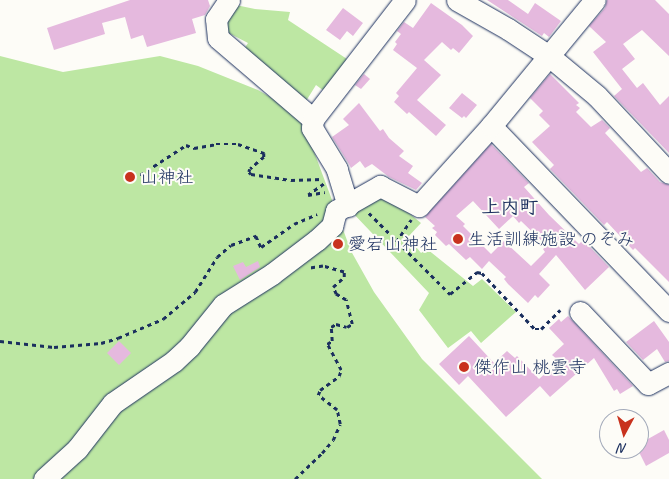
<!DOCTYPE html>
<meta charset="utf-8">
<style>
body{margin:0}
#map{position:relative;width:669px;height:479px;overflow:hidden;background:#fdfcf7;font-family:Caveat,"Klee One",sans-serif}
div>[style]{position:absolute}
.green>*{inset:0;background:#bde7a3}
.building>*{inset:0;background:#e5b9de}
.path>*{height:2.5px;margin-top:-1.25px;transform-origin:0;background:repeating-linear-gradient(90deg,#1b2f5e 0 4px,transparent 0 8px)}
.roads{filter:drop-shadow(0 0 1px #1b2f5e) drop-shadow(0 0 1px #1b2f5e)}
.minor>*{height:21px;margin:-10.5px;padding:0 10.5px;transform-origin:10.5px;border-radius:10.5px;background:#fdfcf7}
.dots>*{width:14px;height:14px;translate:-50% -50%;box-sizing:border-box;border:2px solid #fdfcf7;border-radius:50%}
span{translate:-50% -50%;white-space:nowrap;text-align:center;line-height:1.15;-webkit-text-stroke:4px #fdfcf7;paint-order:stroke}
.poi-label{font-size:18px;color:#1b2f5e}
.left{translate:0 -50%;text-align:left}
.neighbourhood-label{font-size:19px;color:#1b2f5e;font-weight:700}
.north{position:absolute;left:599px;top:409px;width:50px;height:50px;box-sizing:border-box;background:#fdfcf7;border:1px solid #a3aaba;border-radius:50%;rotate:186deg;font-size:14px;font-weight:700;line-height:20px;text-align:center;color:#1b2f5e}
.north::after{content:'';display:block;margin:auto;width:18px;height:22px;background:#c8321e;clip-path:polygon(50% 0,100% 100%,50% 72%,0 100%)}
</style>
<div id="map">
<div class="green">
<i style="clip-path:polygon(231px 4px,255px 9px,290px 12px,288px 20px,347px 59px,324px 91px,316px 85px,303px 106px,242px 52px,248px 43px,217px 27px)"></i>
<i style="clip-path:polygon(0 56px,63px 72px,160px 56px,198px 66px,258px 90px,300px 114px,351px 251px,374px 292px,422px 359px,542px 479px,0 479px)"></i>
<i style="clip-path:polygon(381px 190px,421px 223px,408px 237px,421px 253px,427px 249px,473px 286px,482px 279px,516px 312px,481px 343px,471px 331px,448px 348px,419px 310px,429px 293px,350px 210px)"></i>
</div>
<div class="building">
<i style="clip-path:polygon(130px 0,208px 0,210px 6px,205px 15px,192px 19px,196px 33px,147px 47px,143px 35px,131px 39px,125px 17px,102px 23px,105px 34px,54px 50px,47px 28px)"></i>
<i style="clip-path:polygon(487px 0,508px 0,528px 14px,535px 3px,561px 21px,549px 37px,544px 33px,542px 36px)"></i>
<i style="clip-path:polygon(607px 0,655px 0,669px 14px,669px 56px,642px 30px,623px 44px,635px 59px,622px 69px,637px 88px,643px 83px,660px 105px,669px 96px,669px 153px,614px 96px,622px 89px,593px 52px,606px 42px,589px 26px,605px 8px)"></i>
<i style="clip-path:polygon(431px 3px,462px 25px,473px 36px,459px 53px,453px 48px,451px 50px,442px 42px,424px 60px,441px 75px,417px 100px,446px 125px,436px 136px,409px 112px,407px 114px,394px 102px,399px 96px,396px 93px,417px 68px,393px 50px,397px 44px,395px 42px,401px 34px,397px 31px,404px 22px,413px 28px)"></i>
<i style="clip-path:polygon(343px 8px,363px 23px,353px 36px,347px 31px,340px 40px,326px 30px)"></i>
<i style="clip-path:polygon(364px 74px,370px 79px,361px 89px,355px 85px)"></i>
<i style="clip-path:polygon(550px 74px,579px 103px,576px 105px,580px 108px,576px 112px,591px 127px,602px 120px,610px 128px,605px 133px,641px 172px,647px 168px,660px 182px,669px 185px,669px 282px,635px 248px,633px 250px,607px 222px,604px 225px,550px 169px,554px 165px,532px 142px,550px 126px,539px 115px,543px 111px,530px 98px)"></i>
<i style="clip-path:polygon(462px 93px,477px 105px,466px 118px,464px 116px,462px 118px,449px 108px)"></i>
<i style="clip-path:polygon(359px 103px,380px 131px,383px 129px,389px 138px,404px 151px,399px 156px,413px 166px,408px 173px,422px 183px,416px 190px,389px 177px,372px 164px,365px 168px,360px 161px,351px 168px,349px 164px,332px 137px,349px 125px,343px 119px)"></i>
<i style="clip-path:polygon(evenodd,491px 144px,529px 183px,524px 187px,549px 215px,579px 244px,583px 240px,609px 267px,585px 290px,556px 255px,539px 274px,550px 285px,538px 298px,535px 295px,528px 303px,508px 284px,504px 279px,506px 277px,489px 261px,482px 269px,470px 257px,466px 260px,449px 244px,446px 246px,435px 235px,437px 232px,432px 228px,435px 226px,425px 217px,491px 144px,473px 201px,499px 229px,513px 216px,519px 223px,521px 221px,547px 246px,543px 249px,545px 252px,531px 266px,504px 241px,491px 254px,463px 226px,465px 224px,456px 216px,473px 201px)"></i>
<i style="clip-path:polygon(258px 261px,260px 267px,240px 280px,233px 266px,243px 262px,246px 267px)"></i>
<i style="clip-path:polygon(568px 316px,633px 386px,620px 394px,617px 389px,614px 391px,594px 358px,550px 397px,540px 386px,506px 417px,468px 376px,459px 385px,439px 364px,469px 336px,494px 363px,507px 351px,515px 358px,517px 356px,539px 379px,559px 361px,552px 355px,564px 344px,549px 328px,559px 319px,561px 322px)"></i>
<i style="clip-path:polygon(654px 321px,669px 342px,669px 361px,665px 362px,657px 349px,643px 360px,626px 342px)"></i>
<i style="clip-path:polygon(119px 341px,131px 353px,119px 365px,107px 353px)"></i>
<i style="clip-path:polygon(664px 430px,669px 440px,669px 453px,646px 466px,639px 452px,639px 444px)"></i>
</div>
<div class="path">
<i style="left:140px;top:175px;width:55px;rotate:-33.1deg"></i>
<i style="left:186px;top:145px;width:9px;rotate:21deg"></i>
<i style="left:194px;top:148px;width:22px;rotate:-10deg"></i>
<i style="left:216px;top:144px;width:22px"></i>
<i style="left:238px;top:144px;width:28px;rotate:19deg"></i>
<i style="left:264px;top:153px;width:4px;rotate:90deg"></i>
<i style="left:264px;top:157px;width:18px;rotate:139deg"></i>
<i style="left:250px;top:169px;width:3px;rotate:108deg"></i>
<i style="left:249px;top:172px;width:3px;rotate:45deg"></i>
<i style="left:251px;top:174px;width:40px;rotate:8.5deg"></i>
<i style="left:291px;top:180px;width:31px;rotate:-2deg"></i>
<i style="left:324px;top:184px;width:19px;rotate:145deg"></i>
<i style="left:308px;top:195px;width:17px;rotate:-10deg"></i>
<i style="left:369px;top:213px;width:115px;rotate:45deg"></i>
<i style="left:450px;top:294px;width:35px;rotate:-39deg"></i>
<i style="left:477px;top:272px;width:5px;rotate:11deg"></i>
<i style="left:482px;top:273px;width:77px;rotate:46.6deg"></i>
<i style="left:535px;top:329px;width:6px"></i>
<i style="left:541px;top:329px;width:27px;rotate:-45deg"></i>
<i style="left:396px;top:242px;width:27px;rotate:-56deg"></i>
<i style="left:0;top:341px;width:54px;rotate:6.3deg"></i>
<i style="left:54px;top:347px;width:47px;rotate:-4.9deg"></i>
<i style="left:101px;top:343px;width:18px;rotate:-16deg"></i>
<i style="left:118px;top:338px;width:49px;rotate:-22.9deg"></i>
<i style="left:163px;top:319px;width:42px;rotate:-40.2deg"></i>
<i style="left:195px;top:292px;width:41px;rotate:-57.8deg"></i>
<i style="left:217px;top:257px;width:18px;rotate:-41deg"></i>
<i style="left:231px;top:245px;width:27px;rotate:-20deg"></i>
<i style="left:256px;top:236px;width:12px;rotate:66deg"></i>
<i style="left:261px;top:247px;width:40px;rotate:-34.9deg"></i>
<i style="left:294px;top:224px;width:25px;rotate:-23deg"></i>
<i style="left:295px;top:479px;width:37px;rotate:-44deg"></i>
<i style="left:322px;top:453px;width:17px;rotate:-50deg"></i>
<i style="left:333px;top:440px;width:17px;rotate:-66deg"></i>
<i style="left:340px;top:424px;width:14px;rotate:-102deg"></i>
<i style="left:337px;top:410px;width:24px;rotate:-142deg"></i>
<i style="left:318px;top:395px;width:5px;rotate:-68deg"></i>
<i style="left:320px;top:390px;width:24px;rotate:-36deg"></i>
<i style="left:339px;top:376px;width:6px;rotate:-72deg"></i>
<i style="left:341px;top:370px;width:30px;rotate:-118deg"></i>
<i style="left:327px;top:344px;width:6px;rotate:-31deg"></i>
<i style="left:332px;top:341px;width:14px;rotate:-94deg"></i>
<i style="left:331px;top:327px;width:6px;rotate:-31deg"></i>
<i style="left:336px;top:324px;width:11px;rotate:15deg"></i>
<i style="left:347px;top:327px;width:6px;rotate:-31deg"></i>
<i style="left:352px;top:324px;width:25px;rotate:-104deg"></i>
<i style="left:346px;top:300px;width:12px;rotate:-149deg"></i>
<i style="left:336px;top:294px;width:8px;rotate:-113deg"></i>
<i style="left:333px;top:287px;width:15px;rotate:-42deg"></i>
<i style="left:344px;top:277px;width:5px;rotate:-90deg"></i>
<i style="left:344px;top:272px;width:22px;rotate:-164deg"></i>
<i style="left:323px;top:266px;width:13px;rotate:171deg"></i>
</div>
<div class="roads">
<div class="minor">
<i style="left:229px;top:0;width:23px;rotate:124deg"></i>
<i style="left:216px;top:19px;width:19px;rotate:84deg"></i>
<i style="left:218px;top:38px;width:125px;rotate:40.5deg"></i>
<i style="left:457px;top:0;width:59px;rotate:29.6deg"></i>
<i style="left:508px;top:29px;width:49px;rotate:33.4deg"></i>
<i style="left:549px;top:56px;width:62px;rotate:39.8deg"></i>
<i style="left:597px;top:96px;width:105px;rotate:46.9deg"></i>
<i style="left:491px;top:126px;width:257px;rotate:46.1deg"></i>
<i style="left:348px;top:206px;width:39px;rotate:-107deg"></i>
<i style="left:337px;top:169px;width:48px;rotate:-121.4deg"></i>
<i style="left:312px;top:128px;width:9px;rotate:-84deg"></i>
<i style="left:313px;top:119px;width:150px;rotate:-52.3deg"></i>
<i style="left:580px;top:312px;width:99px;rotate:46.6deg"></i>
<i style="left:648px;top:384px;width:24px;rotate:-28deg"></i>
<i style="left:44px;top:479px;width:45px;rotate:-42.3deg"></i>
<i style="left:77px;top:449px;width:58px;rotate:-52deg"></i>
<i style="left:113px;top:403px;width:74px;rotate:-34.5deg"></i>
<i style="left:174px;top:361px;width:21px;rotate:-43deg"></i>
<i style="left:189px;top:347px;width:54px;rotate:-51deg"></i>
<i style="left:223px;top:305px;width:58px;rotate:-32.3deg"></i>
<i style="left:272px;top:274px;width:56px;rotate:-37.1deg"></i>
<i style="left:317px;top:240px;width:21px;rotate:-43deg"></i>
<i style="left:332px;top:226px;width:16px;rotate:-75deg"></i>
<i style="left:336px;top:211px;width:51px;rotate:-29.6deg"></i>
<i style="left:380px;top:186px;width:44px;rotate:27.1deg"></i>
<i style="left:419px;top:206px;width:108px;rotate:-48deg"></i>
<i style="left:491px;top:126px;width:163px;rotate:-50.5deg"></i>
</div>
</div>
<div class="dots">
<i style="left:130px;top:177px;background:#c8321e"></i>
<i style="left:458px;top:239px;background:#c8321e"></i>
<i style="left:338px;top:244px;background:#c8321e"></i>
<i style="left:464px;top:367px;background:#c8321e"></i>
</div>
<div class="poi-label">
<span class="left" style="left:140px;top:177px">山神社</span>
<span class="left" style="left:468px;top:239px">生活訓練施設 のぞみ</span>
<span class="left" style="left:348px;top:244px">愛宕山神社</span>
<span class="left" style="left:474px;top:367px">傑作山 桃雲寺</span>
</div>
<div class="neighbourhood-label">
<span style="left:510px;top:208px">上内町</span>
</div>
<div class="north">N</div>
</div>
